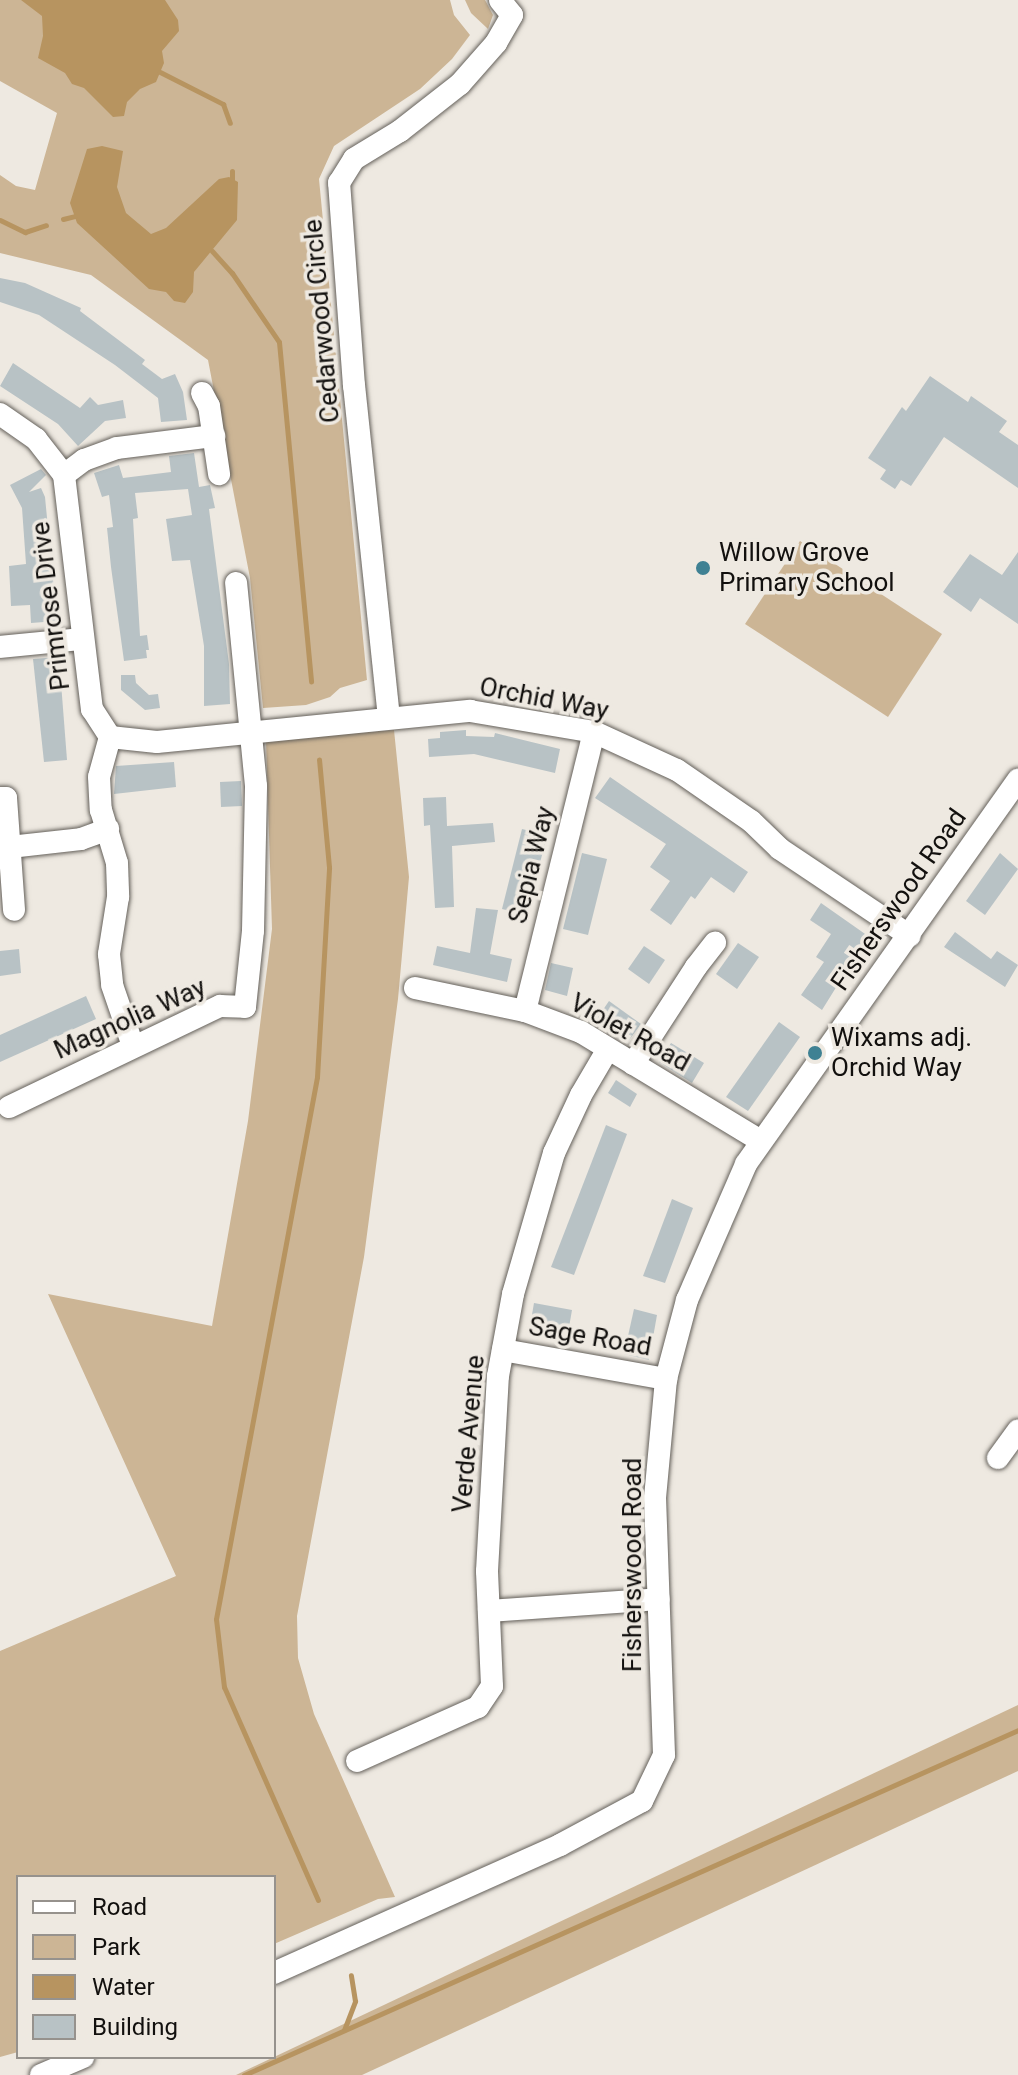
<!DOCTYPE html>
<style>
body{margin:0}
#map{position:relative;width:1018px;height:2075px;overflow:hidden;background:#eee9e1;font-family:Roboto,sans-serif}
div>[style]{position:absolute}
.green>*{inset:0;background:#ccb595}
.water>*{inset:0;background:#b79460}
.stream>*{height:5px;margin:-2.5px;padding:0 2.5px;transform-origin:2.5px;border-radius:2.5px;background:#b79460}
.building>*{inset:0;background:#b8c2c5}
.roads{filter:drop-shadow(0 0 2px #64605a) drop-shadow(0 0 2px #64605a)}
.minor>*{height:22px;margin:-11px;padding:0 11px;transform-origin:11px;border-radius:11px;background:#fff}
.dots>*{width:22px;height:22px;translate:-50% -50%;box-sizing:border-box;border:4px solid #eee9e1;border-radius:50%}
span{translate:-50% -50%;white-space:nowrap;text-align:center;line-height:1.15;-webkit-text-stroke:7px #eee9e1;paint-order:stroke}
.street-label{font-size:26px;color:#12100e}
.poi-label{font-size:26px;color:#12100e}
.left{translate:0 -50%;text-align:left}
.legend{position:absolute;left:16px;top:1875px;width:260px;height:184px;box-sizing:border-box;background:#eee9e1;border:2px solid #96928d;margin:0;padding:10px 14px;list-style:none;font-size:24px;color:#12100e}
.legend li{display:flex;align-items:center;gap:16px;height:40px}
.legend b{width:40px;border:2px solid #96928d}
</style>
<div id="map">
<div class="green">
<i style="clip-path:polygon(0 0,450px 0,454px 15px,470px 35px,452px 59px,420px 89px,334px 146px,319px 179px,367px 680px,340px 688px,330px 697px,306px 705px,263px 708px,250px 578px,208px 360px,91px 275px,0 253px,0 175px,16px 186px,35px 190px,57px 113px,0 81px)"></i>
<i style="clip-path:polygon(465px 0,485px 0,493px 15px,488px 29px,471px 13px)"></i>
<i style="clip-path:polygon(800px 541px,942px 634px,888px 717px,745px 624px)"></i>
<i style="clip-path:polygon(394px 730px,409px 877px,398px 999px,364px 1257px,297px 1616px,298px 1658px,314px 1714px,395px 1897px,378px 1899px,274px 1944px,274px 1877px,18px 1877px,18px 2052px,0 2057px,0 1651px,176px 1576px,48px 1294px,212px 1326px,248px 1121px,272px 929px,266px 740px)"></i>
<i style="clip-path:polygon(1018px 1705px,1018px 1771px,362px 2075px,236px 2075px)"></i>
</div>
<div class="water">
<i style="clip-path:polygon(21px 0,165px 0,178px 20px,179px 31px,162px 51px,164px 63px,156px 82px,140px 89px,127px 102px,124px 116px,113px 117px,84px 88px,72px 84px,65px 73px,38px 58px,43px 36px,42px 16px)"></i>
<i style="clip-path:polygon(102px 146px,123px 151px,117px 187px,126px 213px,151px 234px,166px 228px,219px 179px,229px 177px,238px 182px,237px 220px,194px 272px,193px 292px,185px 303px,174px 301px,166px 292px,149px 289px,77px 223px,70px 203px,87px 149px)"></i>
</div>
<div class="stream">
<i style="left:160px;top:72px;width:71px;rotate:26.9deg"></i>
<i style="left:223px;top:104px;width:20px;rotate:70deg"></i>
<i style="left:232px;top:179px;width:8px;rotate:-90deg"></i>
<i style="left:63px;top:219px;width:12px;rotate:-14deg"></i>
<i style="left:0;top:220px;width:28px;rotate:26deg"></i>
<i style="left:25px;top:232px;width:22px;rotate:-18deg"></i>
<i style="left:212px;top:251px;width:30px;rotate:48deg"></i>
<i style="left:232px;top:273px;width:83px;rotate:55.7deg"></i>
<i style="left:279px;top:342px;width:341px;rotate:84.6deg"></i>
<i style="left:318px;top:1900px;width:233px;rotate:-113.8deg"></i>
<i style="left:224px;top:1687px;width:68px;rotate:-96.7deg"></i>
<i style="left:216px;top:1619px;width:551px;rotate:-79.44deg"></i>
<i style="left:317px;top:1077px;width:210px;rotate:-86.7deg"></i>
<i style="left:329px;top:867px;width:108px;rotate:-95.3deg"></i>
<i style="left:344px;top:2030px;width:31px;rotate:-69deg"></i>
<i style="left:355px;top:2001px;width:26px;rotate:-99deg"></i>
<i style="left:244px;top:2075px;width:847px;rotate:-24.02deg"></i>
</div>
<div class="building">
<i style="clip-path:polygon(0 278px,25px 283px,81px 308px,80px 311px,145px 360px,142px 364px,162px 379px,175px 374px,183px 392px,187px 420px,161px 422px,158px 398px,115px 365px,39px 315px,0 302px)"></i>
<i style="clip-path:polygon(13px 363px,80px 408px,90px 397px,98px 405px,123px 400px,126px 418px,105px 421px,78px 446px,58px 424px,0 386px)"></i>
<i style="clip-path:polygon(930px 376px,968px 402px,971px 396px,1007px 421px,999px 432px,1018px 445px,1018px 488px,944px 437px,911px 486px,901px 480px,895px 489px,880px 479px,886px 470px,868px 458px,902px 407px,906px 411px)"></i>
<i style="clip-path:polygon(194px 453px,199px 487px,210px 485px,215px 508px,209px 509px,229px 664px,230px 704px,204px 706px,204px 646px,190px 560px,172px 561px,166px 519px,192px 515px,188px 489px,135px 493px,138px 518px,133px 519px,140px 636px,147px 635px,149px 650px,146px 650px,147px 658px,124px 661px,111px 567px,107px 528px,113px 527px,109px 495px,102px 497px,94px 473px,119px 465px,123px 478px,171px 472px,169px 456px)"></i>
<i style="clip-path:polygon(41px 469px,46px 475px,29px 492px,41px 488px,45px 497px,57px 621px,31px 623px,30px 605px,11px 606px,9px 566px,26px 564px,22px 508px,10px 485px)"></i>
<i style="clip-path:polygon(1018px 552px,1018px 624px,980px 598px,971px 612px,943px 592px,970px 554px,1002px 575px)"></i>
<i style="clip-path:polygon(59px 657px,67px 760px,44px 762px,33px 659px)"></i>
<i style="clip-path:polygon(121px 675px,135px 675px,136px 683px,149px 695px,158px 694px,160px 708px,145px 710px,121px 690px)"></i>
<i style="clip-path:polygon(466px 730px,466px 736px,494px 737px,495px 733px,560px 749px,555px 773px,474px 754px,429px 757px,428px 739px,440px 738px,440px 732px)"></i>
<i style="clip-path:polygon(174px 762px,176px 787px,114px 794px,116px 766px)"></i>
<i style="clip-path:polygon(610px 777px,748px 872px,734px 893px,711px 877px,695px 899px,691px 896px,671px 925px,650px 910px,670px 881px,650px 867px,666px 844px,595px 798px)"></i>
<i style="clip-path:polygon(241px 781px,242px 806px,221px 807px,220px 782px)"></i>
<i style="clip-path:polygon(446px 797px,447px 826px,493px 823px,495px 842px,452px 846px,454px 907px,435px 908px,430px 825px,424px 826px,423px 798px)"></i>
<i style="clip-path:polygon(522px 829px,547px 835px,527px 915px,502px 909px)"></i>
<i style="clip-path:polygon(582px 853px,607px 859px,588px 935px,563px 929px)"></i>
<i style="clip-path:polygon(1000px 853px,1018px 869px,985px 915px,966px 901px)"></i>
<i style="clip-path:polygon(821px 903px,868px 936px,822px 1010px,801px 995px,824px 962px,816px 957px,831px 934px,810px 920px)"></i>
<i style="clip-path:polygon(476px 908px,498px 910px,490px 954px,512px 959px,507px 982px,433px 965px,437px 946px,470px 953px)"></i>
<i style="clip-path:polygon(955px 932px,991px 959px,997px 951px,1018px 965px,1005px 987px,944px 947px)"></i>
<i style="clip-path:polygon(738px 943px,759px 957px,737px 989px,716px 974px)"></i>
<i style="clip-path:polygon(644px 946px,665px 960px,649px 984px,628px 969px)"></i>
<i style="clip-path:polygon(19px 949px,21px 973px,0 976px,0 951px)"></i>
<i style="clip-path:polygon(551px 963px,573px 968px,567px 996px,545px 990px)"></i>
<i style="clip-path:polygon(86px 996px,96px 1019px,0 1062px,0 1035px)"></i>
<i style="clip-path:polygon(609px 1001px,641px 1024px,627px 1043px,596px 1020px)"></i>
<i style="clip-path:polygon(779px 1022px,800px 1037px,748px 1111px,726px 1097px)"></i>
<i style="clip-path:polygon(671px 1043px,704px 1063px,692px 1083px,659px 1062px)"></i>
<i style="clip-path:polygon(616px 1080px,637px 1094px,630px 1107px,608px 1093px)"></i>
<i style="clip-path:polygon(606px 1125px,627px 1134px,574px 1275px,551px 1267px)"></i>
<i style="clip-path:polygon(672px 1199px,693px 1208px,665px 1283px,643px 1276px)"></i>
<i style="clip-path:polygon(534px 1303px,572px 1310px,568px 1333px,530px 1326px)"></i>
<i style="clip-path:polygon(634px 1309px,657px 1315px,649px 1360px,624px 1354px)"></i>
</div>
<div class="roads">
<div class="minor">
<i style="left:202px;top:393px;width:15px;rotate:62deg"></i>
<i style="left:209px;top:406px;width:69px;rotate:81.6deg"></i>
<i style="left:0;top:414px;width:44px;rotate:34.8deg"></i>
<i style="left:36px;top:439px;width:46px;rotate:52.1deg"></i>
<i style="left:64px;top:475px;width:236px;rotate:83.2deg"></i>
<i style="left:92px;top:709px;width:33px;rotate:57deg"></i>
<i style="left:110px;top:737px;width:41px;rotate:105.4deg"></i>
<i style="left:99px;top:777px;width:33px;rotate:87deg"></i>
<i style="left:101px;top:810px;width:55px;rotate:73.2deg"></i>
<i style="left:117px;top:863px;width:34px;rotate:88deg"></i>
<i style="left:118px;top:897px;width:58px;rotate:99deg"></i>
<i style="left:109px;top:954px;width:31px;rotate:84deg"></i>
<i style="left:112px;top:985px;width:65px;rotate:71deg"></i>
<i style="left:64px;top:475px;width:25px;rotate:-37deg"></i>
<i style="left:84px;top:460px;width:35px;rotate:-20deg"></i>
<i style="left:117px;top:448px;width:98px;rotate:-7.1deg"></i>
<i style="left:0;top:647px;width:82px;rotate:-5.6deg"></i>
<i style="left:389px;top:718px;width:334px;rotate:-96deg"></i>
<i style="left:354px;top:386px;width:204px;rotate:-94.2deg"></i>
<i style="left:339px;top:183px;width:28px;rotate:-58deg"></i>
<i style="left:354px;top:159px;width:54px;rotate:-31.3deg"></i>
<i style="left:400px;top:131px;width:76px;rotate:-38.1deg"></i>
<i style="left:460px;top:84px;width:55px;rotate:-48.7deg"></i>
<i style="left:496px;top:43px;width:32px;rotate:-60deg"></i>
<i style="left:512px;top:15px;width:19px;rotate:-129deg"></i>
<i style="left:110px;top:737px;width:47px;rotate:6.1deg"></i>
<i style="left:157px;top:742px;width:315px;rotate:-5.7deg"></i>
<i style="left:470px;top:711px;width:126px;rotate:9.6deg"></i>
<i style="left:594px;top:732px;width:91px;rotate:24.6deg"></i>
<i style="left:677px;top:770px;width:90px;rotate:34.6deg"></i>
<i style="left:751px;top:821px;width:40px;rotate:44deg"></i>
<i style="left:780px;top:849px;width:156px;rotate:33.8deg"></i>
<i style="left:0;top:798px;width:6px"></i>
<i style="left:6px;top:798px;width:112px;rotate:85.9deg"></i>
<i style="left:10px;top:847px;width:71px;rotate:-6.4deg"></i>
<i style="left:81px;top:839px;width:29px;rotate:-20deg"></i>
<i style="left:415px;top:988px;width:112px;rotate:11.8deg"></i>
<i style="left:525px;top:1011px;width:60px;rotate:20.6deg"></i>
<i style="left:581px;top:1032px;width:210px;rotate:31.2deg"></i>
<i style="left:525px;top:1011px;width:287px;rotate:-76.1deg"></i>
<i style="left:633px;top:1064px;width:116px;rotate:-57deg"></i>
<i style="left:696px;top:967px;width:31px;rotate:-52deg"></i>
<i style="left:9px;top:1107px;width:234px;rotate:-25.6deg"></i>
<i style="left:220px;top:1006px;width:25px;rotate:2deg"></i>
<i style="left:245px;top:1007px;width:76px;rotate:-84deg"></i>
<i style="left:253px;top:931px;width:145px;rotate:-88.8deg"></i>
<i style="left:256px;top:786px;width:204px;rotate:-95.6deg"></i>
<i style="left:503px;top:1350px;width:166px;rotate:10.1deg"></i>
<i style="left:998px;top:1458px;width:34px;rotate:-54deg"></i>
<i style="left:489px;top:1611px;width:170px;rotate:-4deg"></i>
<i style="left:357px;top:1761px;width:133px;rotate:-24.1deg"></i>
<i style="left:478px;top:1707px;width:25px;rotate:-56deg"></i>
<i style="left:492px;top:1686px;width:115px;rotate:-92.5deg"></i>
<i style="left:487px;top:1571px;width:195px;rotate:-86.8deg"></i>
<i style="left:498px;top:1376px;width:83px;rotate:-79.6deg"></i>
<i style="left:513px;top:1294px;width:147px;rotate:-73.8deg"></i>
<i style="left:554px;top:1153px;width:64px;rotate:-65deg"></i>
<i style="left:581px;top:1095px;width:53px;rotate:-59.6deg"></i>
<i style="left:274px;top:1973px;width:313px;rotate:-24.1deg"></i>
<i style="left:560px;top:1845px;width:93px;rotate:-28.2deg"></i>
<i style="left:642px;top:1801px;width:51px;rotate:-64.4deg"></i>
<i style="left:664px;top:1755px;width:257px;rotate:-92deg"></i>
<i style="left:655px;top:1498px;width:120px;rotate:-84.7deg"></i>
<i style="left:666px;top:1379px;width:82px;rotate:-75.1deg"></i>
<i style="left:687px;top:1300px;width:148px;rotate:-66.5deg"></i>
<i style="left:746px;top:1164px;width:471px;rotate:-54.7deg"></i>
<i style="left:41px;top:2075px;width:46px;rotate:-23.2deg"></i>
</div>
</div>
<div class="dots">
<i style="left:703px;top:568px;background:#3f8193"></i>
<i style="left:815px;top:1053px;background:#3f8193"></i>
</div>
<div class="street-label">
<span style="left:322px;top:321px;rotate:-95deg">Cedarwood Circle</span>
<span style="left:51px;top:606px;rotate:-97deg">Primrose Drive</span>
<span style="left:544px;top:699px;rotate:11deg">Orchid Way</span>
<span style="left:532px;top:865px;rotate:-76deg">Sepia Way</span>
<span style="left:899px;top:900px;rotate:-55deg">Fisherswood Road</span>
<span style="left:130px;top:1019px;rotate:-24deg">Magnolia Way</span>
<span style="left:630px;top:1033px;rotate:29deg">Violet Road</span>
<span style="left:590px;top:1337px;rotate:10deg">Sage Road</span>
<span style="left:469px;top:1434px;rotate:-85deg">Verde Avenue</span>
<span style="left:633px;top:1565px;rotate:-90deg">Fisherswood Road</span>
</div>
<div class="poi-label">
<span class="left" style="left:719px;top:568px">Willow Grove<br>Primary School</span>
<span class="left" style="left:831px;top:1053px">Wixams adj.<br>Orchid Way</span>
</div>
<ul class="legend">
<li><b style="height:10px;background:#fff"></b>Road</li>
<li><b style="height:22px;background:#ccb595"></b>Park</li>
<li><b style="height:22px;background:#b79460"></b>Water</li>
<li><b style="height:22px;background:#b8c2c5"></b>Building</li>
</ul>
</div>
